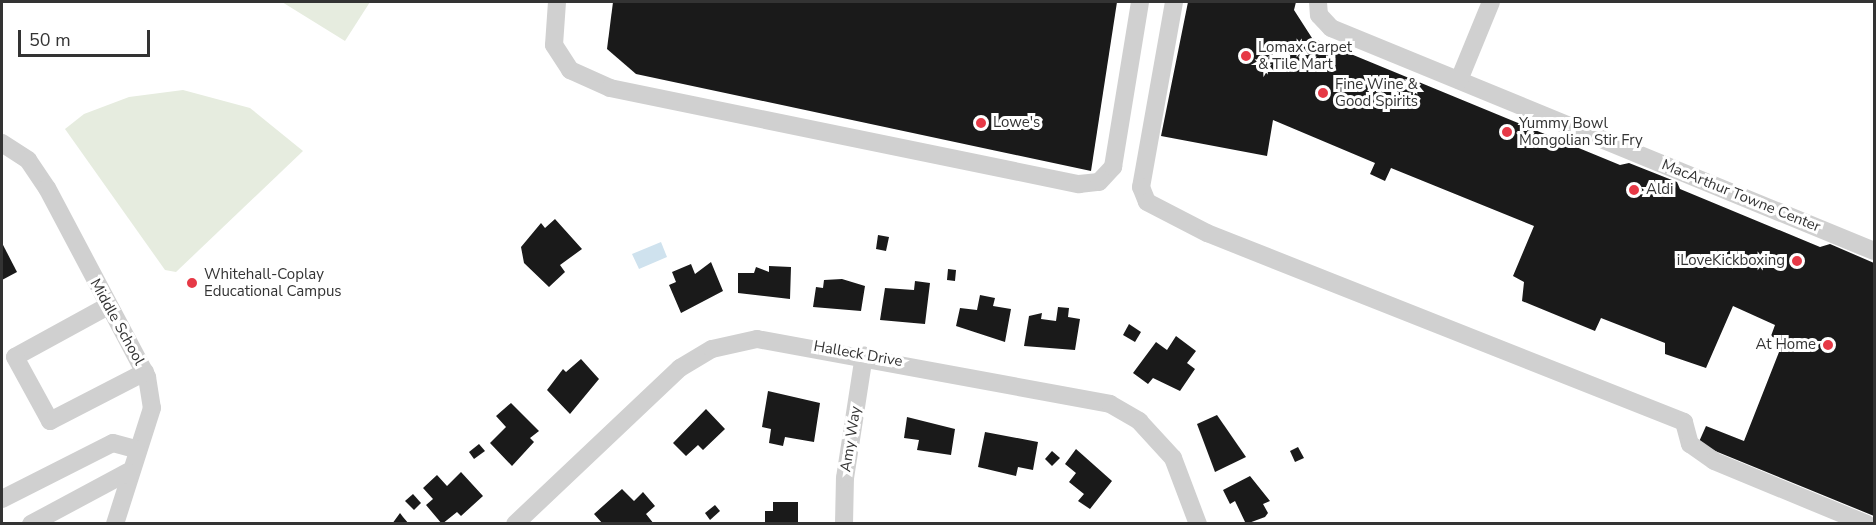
<!DOCTYPE html>
<style>
body{margin:0}
#map{position:relative;width:1876px;height:525px;overflow:hidden;background:#fff;font-family:"Nunito Sans",sans-serif}
div>[style]{position:absolute}
.green>*{inset:0;background:#e6ecdf}
.water>*{inset:0;background:#cfe2ee}
.building>*{inset:0;background:#1a1a1a}
.minor>*{height:18px;margin:-9px;padding:0 9px;transform-origin:9px;border-radius:9px;background:#d0d0d0}
.dots>*{width:16px;height:16px;translate:-50% -50%;box-sizing:border-box;border:3px solid #fff;border-radius:50%}
span{translate:-50% -50%;white-space:nowrap;text-align:center;line-height:1.15;-webkit-text-stroke:6px #fff;paint-order:stroke}
.poi-label{font-size:15px;color:#333}
.left{translate:0 -50%;text-align:left}
.right{translate:-100% -50%;text-align:right}
.street-label{font-size:15px;color:#333}
.frame{position:absolute;inset:0;border:3px solid #333;pointer-events:none}
.scale{position:absolute;left:18px;top:30px;width:132px;height:27px;box-sizing:border-box;border:3px solid #333;border-top:0;padding-left:8px;font-size:18px;line-height:21px;white-space:nowrap;color:#333;-webkit-text-stroke:4px #fff;paint-order:stroke}
</style>
<div id="map">
<div class="green">
<i style="clip-path:polygon(282px 2px,370px 2px,345px 41px)"></i>
<i style="clip-path:polygon(183px 90px,250px 108px,303px 151px,176px 272px,165px 270px,65px 129px,84px 114px,129px 97px)"></i>
</div>
<div class="water">
<i style="clip-path:polygon(661px 242px,667px 257px,639px 269px,632px 254px)"></i>
</div>
<div class="building">
<i style="clip-path:polygon(613px 2px,1117px 2px,1091px 171px,636px 74px,607px 49px)"></i>
<i style="clip-path:polygon(1188px 2px,1296px 2px,1294px 10px,1312px 38px,1620px 165px,1629px 163px,1677px 182px,1680px 189px,1820px 247px,1830px 244px,1874px 263px,1874px 516px,1698px 444px,1706px 426px,1744px 441px,1783px 342px,1771px 336px,1775px 325px,1733px 306px,1706px 368px,1665px 354px,1665px 343px,1601px 318px,1595px 331px,1522px 301px,1524px 282px,1513px 276px,1534px 226px,1391px 168px,1385px 181px,1370px 174px,1375px 163px,1273px 120px,1267px 156px,1161px 136px)"></i>
<i style="clip-path:polygon(555px 219px,582px 249px,560px 265px,565px 272px,549px 287px,524px 263px,521px 247px,541px 223px,545px 228px)"></i>
<i style="clip-path:polygon(878px 235px,889px 237px,886px 251px,876px 249px)"></i>
<i style="clip-path:polygon(2px 243px,17px 272px,2px 280px)"></i>
<i style="clip-path:polygon(711px 262px,723px 291px,681px 313px,669px 285px,676px 282px,672px 272px,691px 264px,695px 274px)"></i>
<i style="clip-path:polygon(769px 266px,791px 267px,790px 299px,738px 293px,738px 273px,754px 273px,756px 267px,769px 272px)"></i>
<i style="clip-path:polygon(948px 269px,956px 270px,955px 281px,947px 280px)"></i>
<i style="clip-path:polygon(842px 279px,865px 286px,861px 311px,813px 307px,816px 287px,823px 288px,824px 280px)"></i>
<i style="clip-path:polygon(915px 281px,930px 283px,925px 324px,880px 320px,885px 288px,914px 290px)"></i>
<i style="clip-path:polygon(980px 295px,995px 298px,993px 306px,1011px 309px,1005px 342px,956px 326px,960px 308px,977px 310px)"></i>
<i style="clip-path:polygon(1058px 307px,1069px 308px,1068px 317px,1080px 319px,1075px 350px,1024px 346px,1029px 316px,1042px 313px,1041px 319px,1056px 321px)"></i>
<i style="clip-path:polygon(1129px 324px,1141px 332px,1135px 342px,1123px 335px)"></i>
<i style="clip-path:polygon(1176px 336px,1196px 351px,1187px 363px,1195px 369px,1180px 391px,1153px 378px,1148px 384px,1133px 373px,1156px 342px,1167px 350px)"></i>
<i style="clip-path:polygon(581px 359px,599px 379px,570px 414px,547px 390px,563px 369px,566px 372px)"></i>
<i style="clip-path:polygon(768px 391px,820px 403px,814px 442px,785px 437px,783px 446px,769px 443px,771px 429px,762px 427px)"></i>
<i style="clip-path:polygon(511px 403px,539px 431px,530px 438px,534px 442px,512px 466px,490px 443px,506px 427px,496px 416px)"></i>
<i style="clip-path:polygon(706px 409px,725px 429px,703px 450px,698px 445px,686px 456px,673px 443px)"></i>
<i style="clip-path:polygon(1217px 415px,1246px 457px,1215px 472px,1197px 424px)"></i>
<i style="clip-path:polygon(907px 417px,955px 429px,951px 455px,917px 450px,919px 440px,904px 438px)"></i>
<i style="clip-path:polygon(985px 432px,1038px 442px,1033px 470px,1018px 467px,1016px 476px,978px 467px)"></i>
<i style="clip-path:polygon(479px 444px,485px 451px,474px 459px,469px 452px)"></i>
<i style="clip-path:polygon(1298px 447px,1304px 458px,1295px 462px,1290px 451px)"></i>
<i style="clip-path:polygon(1076px 449px,1112px 481px,1090px 509px,1078px 501px,1084px 494px,1069px 482px,1076px 473px,1065px 464px)"></i>
<i style="clip-path:polygon(1052px 451px,1060px 458px,1052px 466px,1045px 459px)"></i>
<i style="clip-path:polygon(461px 472px,483px 496px,461px 516px,457px 512px,442px 524px,426px 505px,433px 499px,423px 488px,437px 475px,447px 486px)"></i>
<i style="clip-path:polygon(1250px 476px,1270px 501px,1263px 504px,1268px 513px,1265px 517px,1246px 524px,1235px 501px,1230px 504px,1223px 490px)"></i>
<i style="clip-path:polygon(622px 489px,634px 501px,643px 492px,655px 506px,646px 514px,654px 524px,603px 524px,594px 514px)"></i>
<i style="clip-path:polygon(413px 494px,421px 503px,414px 510px,405px 501px)"></i>
<i style="clip-path:polygon(773px 502px,798px 502px,798px 524px,765px 524px,765px 511px,773px 511px)"></i>
<i style="clip-path:polygon(715px 505px,720px 511px,710px 520px,705px 513px)"></i>
<i style="clip-path:polygon(400px 513px,403px 517px,409px 524px,392px 524px)"></i>
</div>
<div class="minor">
<i style="left:557px;top:2px;width:43px;rotate:94deg"></i>
<i style="left:554px;top:45px;width:30px;rotate:57deg"></i>
<i style="left:570px;top:70px;width:44px;rotate:24.2deg"></i>
<i style="left:610px;top:88px;width:479px;rotate:11.6deg"></i>
<i style="left:1079px;top:184px;width:20px;rotate:-6deg"></i>
<i style="left:1099px;top:182px;width:21px;rotate:-47deg"></i>
<i style="left:1113px;top:167px;width:167px;rotate:-80.7deg"></i>
<i style="left:1174px;top:2px;width:188px;rotate:100.1deg"></i>
<i style="left:1141px;top:187px;width:16px;rotate:68deg"></i>
<i style="left:1147px;top:202px;width:68px;rotate:27.3deg"></i>
<i style="left:1207px;top:233px;width:513px;rotate:21.61deg"></i>
<i style="left:1684px;top:422px;width:23px;rotate:75deg"></i>
<i style="left:1690px;top:444px;width:29px;rotate:35deg"></i>
<i style="left:1714px;top:461px;width:165px;rotate:22.4deg"></i>
<i style="left:1318px;top:2px;width:13px;rotate:86deg"></i>
<i style="left:1319px;top:15px;width:18px;rotate:47deg"></i>
<i style="left:1331px;top:28px;width:587px;rotate:22.33deg"></i>
<i style="left:1459px;top:80px;width:84px;rotate:-67.7deg"></i>
<i style="left:2px;top:143px;width:31px;rotate:33deg"></i>
<i style="left:28px;top:160px;width:34px;rotate:56deg"></i>
<i style="left:47px;top:188px;width:214px;rotate:62.1deg"></i>
<i style="left:147px;top:377px;width:31px;rotate:81deg"></i>
<i style="left:152px;top:408px;width:122px;rotate:107.7deg"></i>
<i style="left:108px;top:306px;width:106px;rotate:151.3deg"></i>
<i style="left:15px;top:357px;width:73px;rotate:61.3deg"></i>
<i style="left:50px;top:421px;width:107px;rotate:-27.3deg"></i>
<i style="left:2px;top:499px;width:124px;rotate:-26.8deg"></i>
<i style="left:113px;top:443px;width:24px;rotate:15deg"></i>
<i style="left:31px;top:524px;width:110px;rotate:-28.2deg"></i>
<i style="left:515px;top:524px;width:227px;rotate:-43.4deg"></i>
<i style="left:680px;top:368px;width:37px;rotate:-31deg"></i>
<i style="left:712px;top:349px;width:46px;rotate:-12.5deg"></i>
<i style="left:757px;top:339px;width:359px;rotate:10.4deg"></i>
<i style="left:1110px;top:404px;width:34px;rotate:30deg"></i>
<i style="left:1139px;top:421px;width:50px;rotate:47.4deg"></i>
<i style="left:1173px;top:458px;width:71px;rotate:69.3deg"></i>
<i style="left:844px;top:524px;width:46px;rotate:-88.8deg"></i>
<i style="left:845px;top:478px;width:124px;rotate:-81.2deg"></i>
</div>
<div class="dots">
<i style="left:1246px;top:56px;background:#e63946"></i>
<i style="left:1323px;top:93px;background:#e63946"></i>
<i style="left:981px;top:123px;background:#e63946"></i>
<i style="left:1507px;top:132px;background:#e63946"></i>
<i style="left:1634px;top:190px;background:#e63946"></i>
<i style="left:1797px;top:261px;background:#e63946"></i>
<i style="left:192px;top:283px;background:#e63946"></i>
<i style="left:1828px;top:345px;background:#e63946"></i>
</div>
<div class="poi-label">
<span class="left" style="left:1258px;top:56px">Lomax Carpet<br>&amp; Tile Mart</span>
<span class="left" style="left:1335px;top:93px">Fine Wine &amp;<br>Good Spirits</span>
<span class="left" style="left:993px;top:123px">Lowe's</span>
<span class="left" style="left:1519px;top:132px">Yummy Bowl<br>Mongolian Stir Fry</span>
<span class="left" style="left:1646px;top:190px">Aldi</span>
<span class="right" style="left:1785px;top:261px">iLoveKickboxing</span>
<span class="left" style="left:204px;top:283px">Whitehall-Coplay<br>Educational Campus</span>
<span class="right" style="left:1816px;top:345px">At Home</span>
</div>
<div class="street-label">
<span style="left:1741px;top:196px;rotate:22deg">MacArthur Towne Center</span>
<span style="left:117px;top:322px;rotate:61deg">Middle School</span>
<span style="left:858px;top:354px;rotate:10deg">Halleck Drive</span>
<span style="left:851px;top:439px;rotate:-81deg">Amy Way</span>
</div>
<div class="frame"></div>
<div class="scale">50 m</div>
</div>
